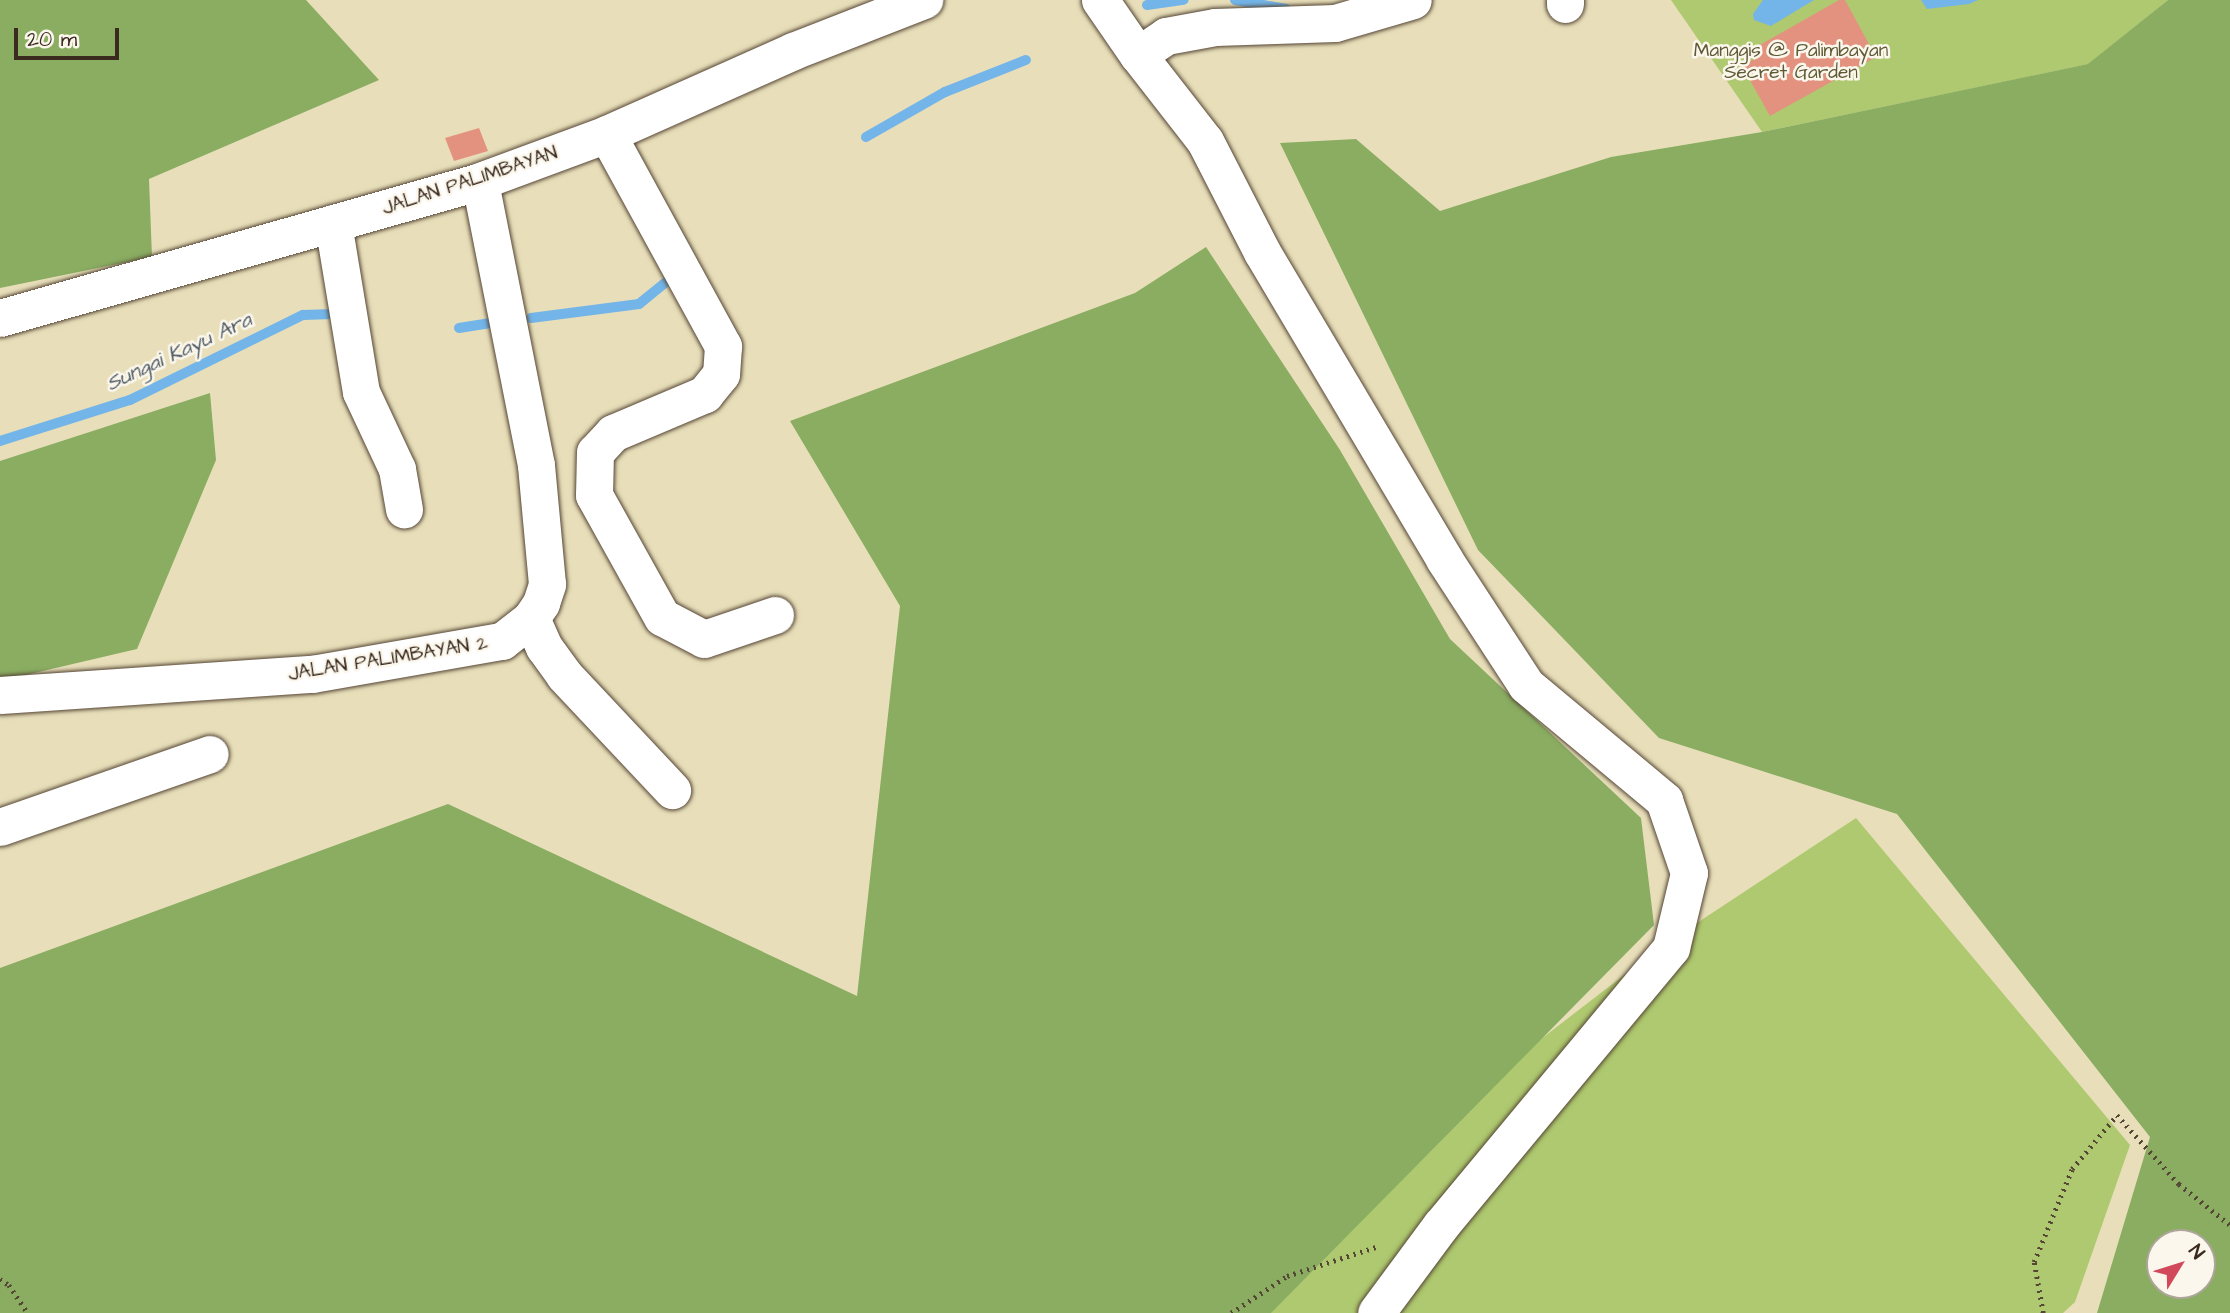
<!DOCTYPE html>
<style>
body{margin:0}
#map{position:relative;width:2230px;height:1313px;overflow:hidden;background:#e8dfba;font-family:"Architects Daughter",sans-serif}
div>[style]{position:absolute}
.green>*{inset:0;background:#aec96f}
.forest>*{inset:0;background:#8aad62}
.water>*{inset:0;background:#73b5e8}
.stream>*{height:10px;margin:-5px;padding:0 5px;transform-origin:5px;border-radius:5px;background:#73b5e8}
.building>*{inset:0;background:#e3927f}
.path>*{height:4.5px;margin-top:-2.25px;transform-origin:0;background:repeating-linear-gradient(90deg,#554535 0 2px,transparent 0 7px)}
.roads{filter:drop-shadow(0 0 2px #554535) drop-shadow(0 0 2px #554535)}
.minor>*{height:37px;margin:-18.5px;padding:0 18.5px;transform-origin:18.5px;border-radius:18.5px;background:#fff}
span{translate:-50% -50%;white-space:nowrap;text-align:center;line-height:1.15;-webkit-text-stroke:5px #fbf7ec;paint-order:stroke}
.park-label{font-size:19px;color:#5e5a36}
.street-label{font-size:19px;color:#3b2a1e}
.water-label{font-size:21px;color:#4f5b65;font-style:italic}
.north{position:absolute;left:2146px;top:1229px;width:70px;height:70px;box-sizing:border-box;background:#fbf7ec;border:2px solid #aea59a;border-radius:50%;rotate:52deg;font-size:19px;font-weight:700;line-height:28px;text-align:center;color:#3b2a1e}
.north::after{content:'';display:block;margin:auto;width:24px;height:32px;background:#d1495b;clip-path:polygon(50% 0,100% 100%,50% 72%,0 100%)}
.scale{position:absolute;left:14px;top:28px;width:105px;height:32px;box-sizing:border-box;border:4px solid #3b2a1e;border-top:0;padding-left:9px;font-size:21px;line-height:24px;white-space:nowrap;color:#3b2a1e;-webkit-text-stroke:5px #fbf7ec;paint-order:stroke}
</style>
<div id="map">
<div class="green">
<i style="clip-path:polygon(1671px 0,2168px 0,2089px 64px,1762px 132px)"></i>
<i style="clip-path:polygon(1856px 818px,2130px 1145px,2075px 1302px,2063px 1313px,1186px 1313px,1659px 948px)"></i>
</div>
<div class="forest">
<i style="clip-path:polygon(0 0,306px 0,379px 80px,149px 179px,152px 257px,0 288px)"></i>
<i style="clip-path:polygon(evenodd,2168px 0,2230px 0,2230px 1313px,2097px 1313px,2150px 1137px,1897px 814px,1659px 738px,1478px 550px,1280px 143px,1356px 139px,1440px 211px,1611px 157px,1762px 132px,2088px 64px,2168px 0,2160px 1243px,2202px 1243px,2202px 1285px,2160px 1285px,2160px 1243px)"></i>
<i style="clip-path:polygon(1206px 247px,1340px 450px,1450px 639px,1641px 818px,1654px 925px,1271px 1313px,0 1313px,0 968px,448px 804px,857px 996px,900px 606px,790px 421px,1135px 293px)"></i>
<i style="clip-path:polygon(210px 393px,216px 460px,137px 649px,0 681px,0 461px)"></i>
</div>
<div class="water">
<i style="clip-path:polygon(1763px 0,1814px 0,1771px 26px,1754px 20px,1753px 14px)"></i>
<i style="clip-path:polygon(1921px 0,1978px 0,1969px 4px,1927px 9px)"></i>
</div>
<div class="stream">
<i style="left:1235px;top:0;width:52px;rotate:10deg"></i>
<i style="left:1147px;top:5px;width:37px;rotate:-8deg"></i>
<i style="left:866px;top:137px;width:91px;rotate:-29.7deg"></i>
<i style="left:945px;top:92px;width:87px;rotate:-21.6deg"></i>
<i style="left:531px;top:318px;width:109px;rotate:-7.4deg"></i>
<i style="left:639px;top:304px;width:35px;rotate:-39deg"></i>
<i style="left:459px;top:328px;width:32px;rotate:-9deg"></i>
<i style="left:0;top:441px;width:136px;rotate:-17.5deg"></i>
<i style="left:130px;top:400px;width:193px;rotate:-26.2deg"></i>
<i style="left:303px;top:315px;width:30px;rotate:-2deg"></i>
</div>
<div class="building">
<i style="clip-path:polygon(1839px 0,1845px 0,1876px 57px,1770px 116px,1742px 66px,1756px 58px,1751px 50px)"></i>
<i style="clip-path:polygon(479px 128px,488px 151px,454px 161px,445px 138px)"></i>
</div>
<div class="path">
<i style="left:0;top:1279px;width:11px;rotate:34deg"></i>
<i style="left:9px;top:1285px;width:34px;rotate:56deg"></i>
<i style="left:1231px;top:1313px;width:67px;rotate:-33.5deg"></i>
<i style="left:1287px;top:1276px;width:97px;rotate:-18.1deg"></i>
<i style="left:2043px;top:1313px;width:52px;rotate:-100deg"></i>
<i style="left:2034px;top:1262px;width:100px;rotate:-67.8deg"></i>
<i style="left:2072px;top:1169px;width:70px;rotate:-50.2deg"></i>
<i style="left:2117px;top:1115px;width:93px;rotate:48.1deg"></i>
<i style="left:2179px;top:1184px;width:65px;rotate:38.8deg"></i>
</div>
<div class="roads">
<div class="minor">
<i style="left:1100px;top:0;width:67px;rotate:55.4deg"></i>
<i style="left:1138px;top:55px;width:34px;rotate:-34deg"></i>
<i style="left:1166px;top:36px;width:50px;rotate:-10.4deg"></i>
<i style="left:1215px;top:27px;width:120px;rotate:-1.9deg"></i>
<i style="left:1335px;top:23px;width:81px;rotate:-16.4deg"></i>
<i style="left:1565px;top:4px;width:4px;rotate:-90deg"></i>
<i style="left:1138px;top:55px;width:109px;rotate:52.1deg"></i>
<i style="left:1205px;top:141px;width:125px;rotate:62.8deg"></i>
<i style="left:1262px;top:252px;width:357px;rotate:59.3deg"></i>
<i style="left:1444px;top:559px;width:150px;rotate:56.9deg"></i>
<i style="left:1526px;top:685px;width:180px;rotate:39.8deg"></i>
<i style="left:1664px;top:800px;width:77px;rotate:71.1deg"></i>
<i style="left:1689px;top:873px;width:77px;rotate:103.5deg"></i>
<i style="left:1671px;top:948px;width:360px;rotate:129.7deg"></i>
<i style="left:1441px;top:1225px;width:109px;rotate:126.5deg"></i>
<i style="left:607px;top:134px;width:242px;rotate:61.3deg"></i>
<i style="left:723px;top:346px;width:28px;rotate:94deg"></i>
<i style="left:721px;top:374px;width:26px;rotate:129deg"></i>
<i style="left:705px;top:394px;width:100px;rotate:157deg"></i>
<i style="left:613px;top:433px;width:26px;rotate:133deg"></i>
<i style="left:595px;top:452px;width:43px;rotate:91.3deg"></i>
<i style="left:594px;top:495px;width:140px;rotate:60.9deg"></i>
<i style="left:662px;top:617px;width:47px;rotate:27.6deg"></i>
<i style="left:704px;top:639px;width:75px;rotate:-18.7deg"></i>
<i style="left:333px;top:223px;width:171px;rotate:80.6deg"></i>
<i style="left:361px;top:392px;width:85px;rotate:64.9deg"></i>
<i style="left:397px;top:469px;width:41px;rotate:80.1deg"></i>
<i style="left:0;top:318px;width:499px;rotate:-15.9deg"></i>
<i style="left:480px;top:181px;width:135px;rotate:-20.3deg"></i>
<i style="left:607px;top:134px;width:204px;rotate:-24deg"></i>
<i style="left:793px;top:51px;width:141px;rotate:-21.3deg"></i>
<i style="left:531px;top:618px;width:32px;rotate:66deg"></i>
<i style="left:544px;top:647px;width:34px;rotate:54deg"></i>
<i style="left:564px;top:675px;width:158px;rotate:46.8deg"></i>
<i style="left:0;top:695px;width:313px;rotate:-3.9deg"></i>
<i style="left:312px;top:674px;width:193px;rotate:-9.9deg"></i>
<i style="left:502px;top:641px;width:37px;rotate:-38deg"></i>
<i style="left:531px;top:618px;width:18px;rotate:-56deg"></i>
<i style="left:541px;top:603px;width:20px;rotate:-72deg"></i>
<i style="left:547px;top:584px;width:120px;rotate:-95.3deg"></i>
<i style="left:536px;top:465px;width:289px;rotate:-101.2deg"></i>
<i style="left:0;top:827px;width:222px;rotate:-19.2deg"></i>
</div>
</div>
<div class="park-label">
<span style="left:1791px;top:62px">Manggis @ Palimbayan<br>Secret Garden</span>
</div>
<div class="street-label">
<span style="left:470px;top:181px;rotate:-18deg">JALAN PALIMBAYAN</span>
<span style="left:388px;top:659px;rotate:-9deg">JALAN PALIMBAYAN 2</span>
</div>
<div class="water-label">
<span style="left:179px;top:352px;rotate:-25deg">Sungai Kayu Ara</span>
</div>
<div class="north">N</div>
<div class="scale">20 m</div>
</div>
